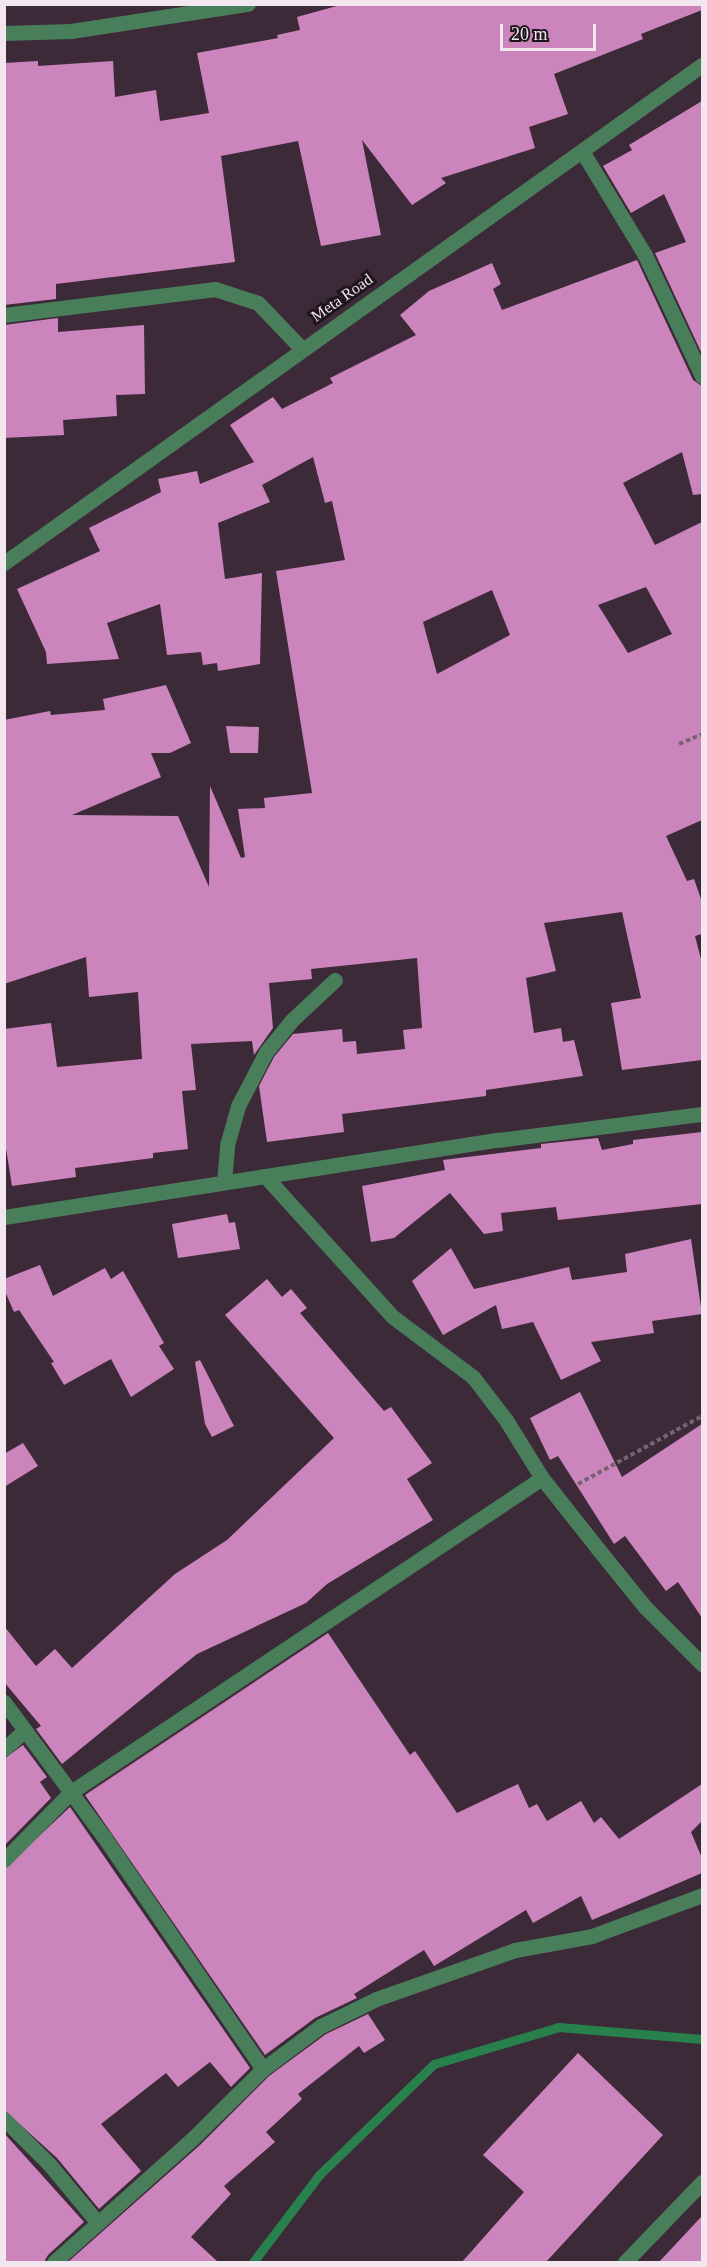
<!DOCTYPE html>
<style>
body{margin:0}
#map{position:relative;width:707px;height:2267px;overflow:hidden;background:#3d2a39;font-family:"Times New Roman",serif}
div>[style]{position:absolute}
.stream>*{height:9px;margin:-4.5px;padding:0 4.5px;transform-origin:4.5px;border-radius:4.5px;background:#28804d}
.building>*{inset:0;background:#cc84bd}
.path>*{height:4px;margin-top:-2px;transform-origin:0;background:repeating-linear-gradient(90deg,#746371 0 4.5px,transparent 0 7.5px)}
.minor>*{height:15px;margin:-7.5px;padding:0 7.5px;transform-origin:7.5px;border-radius:7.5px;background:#497e5b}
span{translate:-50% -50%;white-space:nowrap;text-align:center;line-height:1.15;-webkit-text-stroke:6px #1f161d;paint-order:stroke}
.street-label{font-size:16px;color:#f2e6ef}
.frame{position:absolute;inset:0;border:6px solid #f2e6ef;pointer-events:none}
.scale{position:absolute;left:500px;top:24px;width:96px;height:27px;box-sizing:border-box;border:3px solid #f2e6ef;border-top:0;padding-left:8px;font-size:18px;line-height:21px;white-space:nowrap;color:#f2e6ef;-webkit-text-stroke:4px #1f161d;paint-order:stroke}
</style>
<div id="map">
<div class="stream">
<i style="left:253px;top:2262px;width:109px;rotate:-52.8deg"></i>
<i style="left:319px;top:2175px;width:160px;rotate:-44deg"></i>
<i style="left:434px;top:2064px;width:130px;rotate:-16.5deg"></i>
<i style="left:559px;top:2027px;width:144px;rotate:4.8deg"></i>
</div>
<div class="building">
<i style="clip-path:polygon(344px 4px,702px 4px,702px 10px,641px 34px,643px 39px,554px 74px,568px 114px,529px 127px,535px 148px,441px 178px,446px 183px,412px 205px,362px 140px,381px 235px,321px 246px,298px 141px,221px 156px,235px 262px,56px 284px,56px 299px,4px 305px,4px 63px,38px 61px,38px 66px,113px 61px,115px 97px,156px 90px,160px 121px,209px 113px,197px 53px,278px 38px,277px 35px,300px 30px,297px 17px)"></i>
<i style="clip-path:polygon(702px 101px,702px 354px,655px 253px,686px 242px,664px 194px,631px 213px,603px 166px,632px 150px,629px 145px)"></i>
<i style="clip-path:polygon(evenodd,637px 260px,693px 380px,702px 386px,702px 494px,693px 495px,682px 452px,623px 483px,655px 545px,702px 522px,702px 820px,666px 836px,687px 881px,694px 879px,702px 902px,702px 934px,695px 936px,702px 963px,702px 1060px,622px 1070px,611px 1003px,641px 998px,622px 912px,544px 923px,556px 971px,526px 978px,534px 1033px,561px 1028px,563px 1042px,574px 1040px,583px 1076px,486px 1090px,486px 1096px,342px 1114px,344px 1132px,267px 1142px,259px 1086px,274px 1057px,293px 1034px,342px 1029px,343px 1042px,356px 1041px,357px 1054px,405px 1049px,403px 1030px,422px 1028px,417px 958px,311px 969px,312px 979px,269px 983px,273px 1028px,254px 1055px,252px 1041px,191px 1044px,196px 1090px,182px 1091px,188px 1149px,153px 1153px,153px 1158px,75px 1168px,76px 1177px,12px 1186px,4px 1136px,4px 1029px,51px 1023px,57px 1067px,142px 1059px,138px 992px,89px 997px,86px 957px,4px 984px,4px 720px,50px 711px,51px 715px,105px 710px,103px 699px,166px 685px,191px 743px,170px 753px,151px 753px,161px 777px,72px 815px,178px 816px,209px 887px,210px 786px,241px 858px,245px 857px,238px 809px,265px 808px,264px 798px,312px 793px,276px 571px,345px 560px,332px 501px,325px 503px,313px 457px,262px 485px,270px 502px,218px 523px,225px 579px,262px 573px,260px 664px,218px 671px,217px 663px,203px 665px,201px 652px,167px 655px,160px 604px,107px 623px,119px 659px,47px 664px,46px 652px,17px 589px,100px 551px,89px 528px,161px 492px,158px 479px,197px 471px,200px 484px,254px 462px,230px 425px,273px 397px,282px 409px,333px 383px,330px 378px,416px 335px,400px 315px,429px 291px,492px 263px,501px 284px,493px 289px,502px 310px,637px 260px,646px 587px,672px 634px,628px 653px,598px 605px,646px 587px,637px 260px,492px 590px,510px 635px,437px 674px,423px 622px,492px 590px)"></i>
<i style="clip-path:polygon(58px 318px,58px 332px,144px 325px,145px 394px,116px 395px,117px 416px,63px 420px,64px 435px,4px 438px,4px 325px)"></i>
<i style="clip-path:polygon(226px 726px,259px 727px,258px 753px,230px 753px)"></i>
<i style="clip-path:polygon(702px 1132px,702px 1204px,558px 1220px,556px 1207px,501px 1213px,503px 1231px,484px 1234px,450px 1193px,394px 1238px,371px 1242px,362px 1186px,445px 1170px,443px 1160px,541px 1148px,541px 1144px,598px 1138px,602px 1150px,633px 1144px,633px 1140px)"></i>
<i style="clip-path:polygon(227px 1214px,229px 1223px,235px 1222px,240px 1249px,178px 1258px,172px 1224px)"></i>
<i style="clip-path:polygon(691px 1239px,702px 1314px,652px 1321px,654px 1333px,591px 1342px,601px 1361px,561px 1380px,533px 1322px,502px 1329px,496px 1305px,443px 1335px,412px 1281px,451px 1248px,474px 1289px,569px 1267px,572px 1280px,627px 1272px,625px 1254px)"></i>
<i style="clip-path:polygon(40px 1265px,53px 1296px,105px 1268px,111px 1279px,123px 1271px,164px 1343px,159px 1346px,174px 1369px,131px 1397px,111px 1359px,64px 1385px,51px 1363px,54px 1362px,19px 1310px,14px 1312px,4px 1289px,4px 1279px)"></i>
<i style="clip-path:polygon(267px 1279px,282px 1297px,291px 1289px,307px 1308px,300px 1313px,384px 1411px,391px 1407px,432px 1463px,407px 1479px,433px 1520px,327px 1584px,306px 1603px,197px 1654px,62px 1764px,36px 1729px,41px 1726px,4px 1682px,4px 1626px,36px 1666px,55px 1649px,72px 1668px,175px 1574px,227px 1540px,334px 1438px,225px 1315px)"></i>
<i style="clip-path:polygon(200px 1360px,234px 1426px,212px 1437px,205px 1424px,195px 1362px)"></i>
<i style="clip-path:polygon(580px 1392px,622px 1477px,702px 1424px,702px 1618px,678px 1582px,666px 1591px,625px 1536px,614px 1544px,558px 1456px,550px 1460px,530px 1418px)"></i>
<i style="clip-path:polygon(23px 1443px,38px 1466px,4px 1487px,4px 1454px)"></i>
<i style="clip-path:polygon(328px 1633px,410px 1755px,415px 1751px,457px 1813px,518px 1784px,529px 1808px,537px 1804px,547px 1821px,581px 1801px,594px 1823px,601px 1817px,619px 1839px,702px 1784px,702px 1821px,691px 1832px,702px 1858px,702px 1873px,592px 1920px,581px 1896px,533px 1923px,526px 1910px,434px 1966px,424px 1950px,354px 1994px,357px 1998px,315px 2018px,265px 2055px,85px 1795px)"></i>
<i style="clip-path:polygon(23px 1745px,47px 1777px,40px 1782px,51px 1798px,4px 1846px,4px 1759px)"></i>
<i style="clip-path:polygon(70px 1807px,250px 2068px,231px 2087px,210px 2062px,178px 2087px,166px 2073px,101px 2124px,141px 2171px,99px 2209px,57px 2158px,4px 2110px,4px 1869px)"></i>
<i style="clip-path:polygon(368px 2014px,385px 2040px,364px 2053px,359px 2046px,298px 2094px,302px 2099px,266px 2132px,275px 2142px,224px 2186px,231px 2194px,191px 2237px,218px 2262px,68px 2262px,200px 2145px,269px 2076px,326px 2034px)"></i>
<i style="clip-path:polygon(578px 2053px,663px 2135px,546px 2262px,462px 2262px,524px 2192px,483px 2155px)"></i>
<i style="clip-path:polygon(4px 2133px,84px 2222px,48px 2255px,44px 2262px,4px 2262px)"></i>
<i style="clip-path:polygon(702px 2216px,702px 2262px,659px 2262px)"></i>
</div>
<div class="path">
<i style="left:679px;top:744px;width:25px;rotate:-23deg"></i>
<i style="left:578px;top:1484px;width:141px;rotate:-28.7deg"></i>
</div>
<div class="minor">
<i style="left:4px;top:33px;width:67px;rotate:-1.7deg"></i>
<i style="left:71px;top:31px;width:179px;rotate:-8.7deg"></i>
<i style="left:582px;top:151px;width:122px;rotate:58.8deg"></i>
<i style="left:645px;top:255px;width:134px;rotate:64.8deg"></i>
<i style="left:4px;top:315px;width:213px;rotate:-7deg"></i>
<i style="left:215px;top:289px;width:45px;rotate:18deg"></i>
<i style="left:258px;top:303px;width:64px;rotate:46.3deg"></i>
<i style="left:4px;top:563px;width:857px;rotate:-35.51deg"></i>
<i style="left:265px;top:1176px;width:190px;rotate:47.8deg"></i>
<i style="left:393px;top:1317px;width:100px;rotate:36.9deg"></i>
<i style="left:473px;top:1377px;width:54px;rotate:52.5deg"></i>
<i style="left:506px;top:1420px;width:68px;rotate:58.2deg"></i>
<i style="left:542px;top:1478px;width:90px;rotate:51.7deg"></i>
<i style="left:598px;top:1549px;width:75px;rotate:51deg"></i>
<i style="left:645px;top:1607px;width:81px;rotate:45deg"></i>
<i style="left:224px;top:1182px;width:37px;rotate:-85deg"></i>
<i style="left:227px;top:1145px;width:41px;rotate:-74.2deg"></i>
<i style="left:238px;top:1106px;width:61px;rotate:-62.6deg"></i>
<i style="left:266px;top:1052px;width:40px;rotate:-51deg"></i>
<i style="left:291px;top:1021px;width:60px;rotate:-43deg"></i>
<i style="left:4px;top:1217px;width:500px;rotate:-8.9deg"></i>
<i style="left:498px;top:1140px;width:206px;rotate:-7.3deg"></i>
<i style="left:4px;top:1702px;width:168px;rotate:53.5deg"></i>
<i style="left:104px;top:1837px;width:281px;rotate:55.6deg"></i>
<i style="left:4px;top:1749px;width:27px;rotate:-42deg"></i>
<i style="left:4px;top:1860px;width:95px;rotate:-45.4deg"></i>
<i style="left:71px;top:1792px;width:566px;rotate:-33.69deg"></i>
<i style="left:4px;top:2119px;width:65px;rotate:45deg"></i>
<i style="left:50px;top:2165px;width:75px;rotate:50.4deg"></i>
<i style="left:54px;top:2262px;width:186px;rotate:-41.7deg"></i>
<i style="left:193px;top:2138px;width:98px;rotate:-44.6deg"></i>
<i style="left:263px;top:2069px;width:72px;rotate:-36.6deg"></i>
<i style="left:321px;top:2026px;width:61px;rotate:-26.1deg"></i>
<i style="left:376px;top:1999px;width:147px;rotate:-19.4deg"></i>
<i style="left:515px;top:1950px;width:78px;rotate:-10.3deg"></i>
<i style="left:592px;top:1936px;width:117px;rotate:-20.4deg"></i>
<i style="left:625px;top:2262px;width:111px;rotate:-46.1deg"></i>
</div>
<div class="street-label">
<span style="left:342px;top:298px;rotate:-35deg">Meta Road</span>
</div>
<div class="frame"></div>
<div class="scale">20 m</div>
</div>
